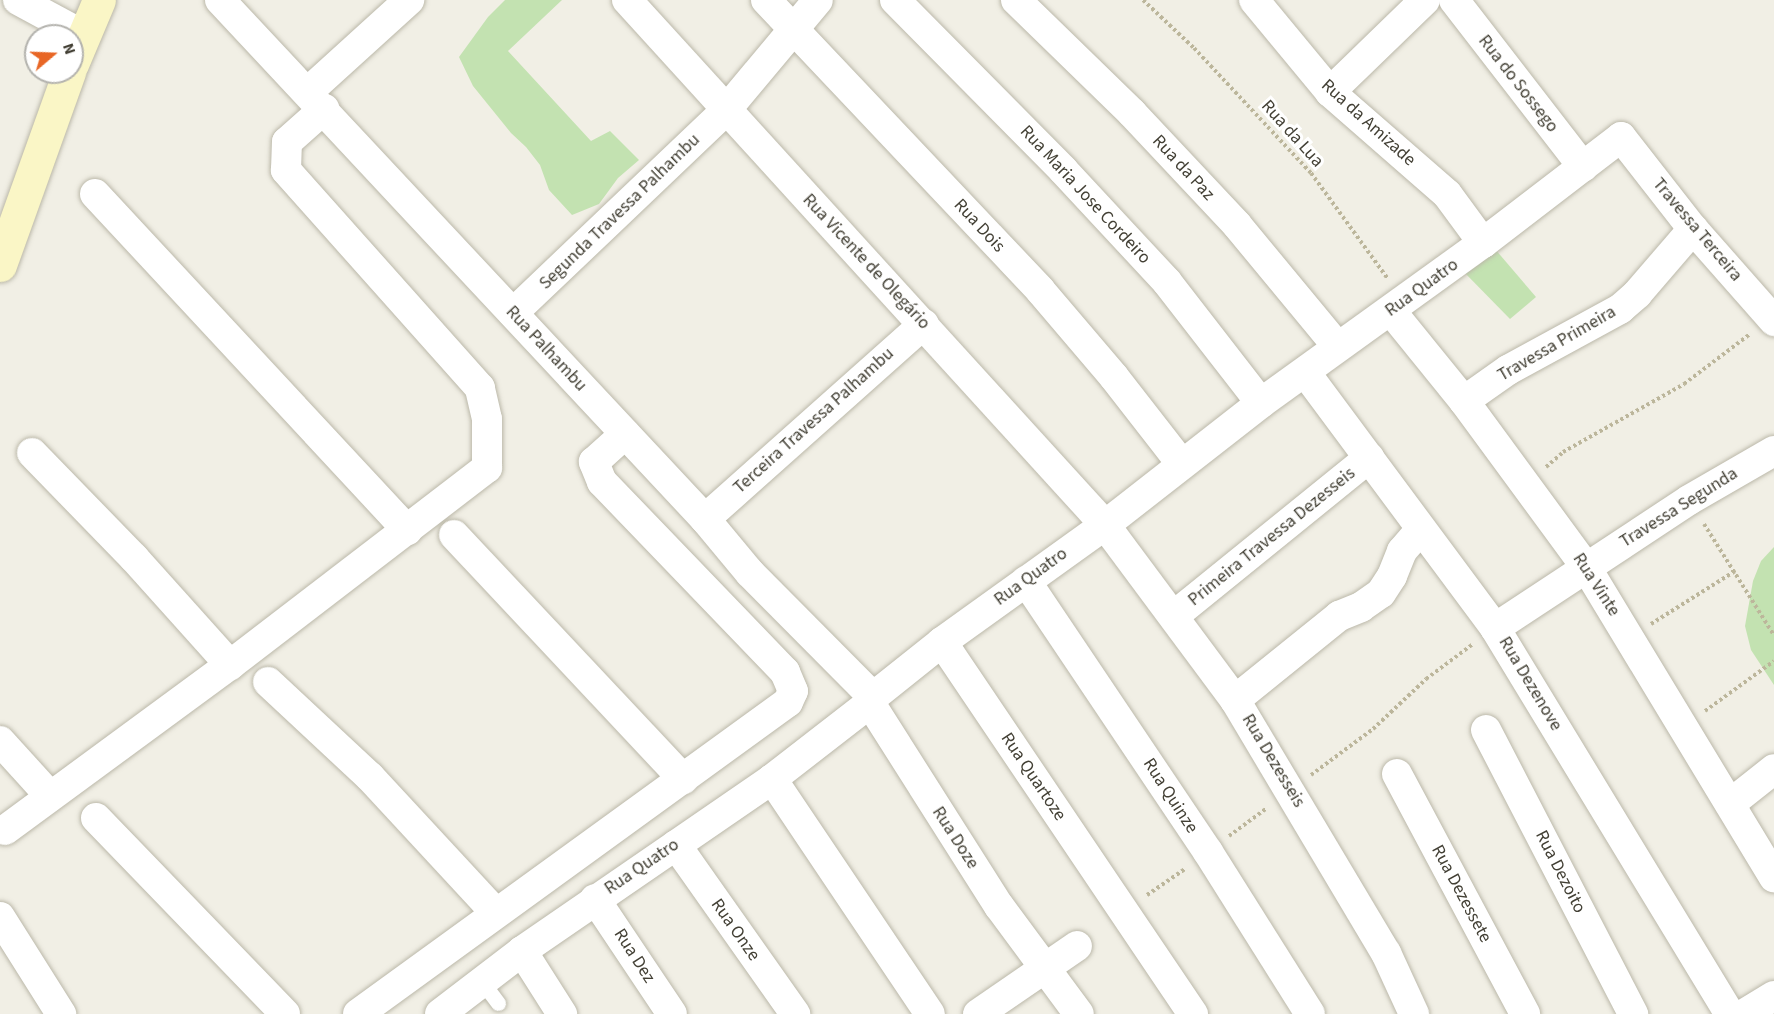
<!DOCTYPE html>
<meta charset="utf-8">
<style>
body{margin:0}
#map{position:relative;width:1774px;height:1014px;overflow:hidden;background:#f1efe5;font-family:"Source Sans 3",sans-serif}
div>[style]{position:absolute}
.green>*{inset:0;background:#c3e2b1}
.path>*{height:4px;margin-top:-2px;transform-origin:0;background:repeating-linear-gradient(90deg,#bcb69b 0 3px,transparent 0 6px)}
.roads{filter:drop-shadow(0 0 2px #bbb8a9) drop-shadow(0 0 2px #bbb8a9)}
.service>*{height:15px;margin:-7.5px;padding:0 7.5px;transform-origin:7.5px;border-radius:7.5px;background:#fff}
.minor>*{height:30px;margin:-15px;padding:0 15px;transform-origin:15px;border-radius:15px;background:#fff}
.secondary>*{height:33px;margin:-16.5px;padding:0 16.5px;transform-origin:16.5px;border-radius:16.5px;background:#faf6c6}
span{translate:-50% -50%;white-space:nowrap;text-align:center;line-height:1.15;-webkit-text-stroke:6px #fff;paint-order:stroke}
.street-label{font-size:18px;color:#434035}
.north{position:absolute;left:24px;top:24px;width:60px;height:60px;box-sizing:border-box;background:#fff;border:2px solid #b4b3ae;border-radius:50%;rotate:71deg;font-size:16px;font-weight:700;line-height:24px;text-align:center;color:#434035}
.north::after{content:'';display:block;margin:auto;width:21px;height:27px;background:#e86625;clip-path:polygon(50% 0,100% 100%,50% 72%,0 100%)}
</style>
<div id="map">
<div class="green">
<i style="clip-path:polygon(505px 0,562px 0,508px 51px,591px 141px,610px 131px,639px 160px,618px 178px,599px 204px,572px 215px,549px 190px,540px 165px,526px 147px,511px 133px,473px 86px,459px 57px,488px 17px)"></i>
<i style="clip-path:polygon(1495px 249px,1536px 297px,1510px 319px,1461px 269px)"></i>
<i style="clip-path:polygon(1774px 547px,1774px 685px,1751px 650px,1745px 626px,1753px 581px,1761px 561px)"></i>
</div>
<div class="path">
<i style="left:1143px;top:0;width:70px;rotate:43.3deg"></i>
<i style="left:1194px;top:48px;width:171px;rotate:46.9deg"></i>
<i style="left:1311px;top:173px;width:131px;rotate:54deg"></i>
<i style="left:1546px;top:467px;width:23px;rotate:-41deg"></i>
<i style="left:1563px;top:452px;width:139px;rotate:-29.3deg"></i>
<i style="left:1684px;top:384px;width:83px;rotate:-37.1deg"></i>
<i style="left:1704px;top:524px;width:131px;rotate:57.8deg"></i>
<i style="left:1651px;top:624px;width:99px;rotate:-32.2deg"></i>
<i style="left:1705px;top:711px;width:85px;rotate:-35.9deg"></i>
<i style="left:1311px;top:775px;width:77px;rotate:-36.6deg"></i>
<i style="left:1373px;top:729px;width:73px;rotate:-43.3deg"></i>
<i style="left:1426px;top:679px;width:59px;rotate:-36.7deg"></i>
<i style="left:1229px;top:836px;width:47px;rotate:-36.4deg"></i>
<i style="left:1147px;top:895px;width:46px;rotate:-34.4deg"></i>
</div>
<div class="roads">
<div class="service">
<i style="left:483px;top:983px;width:25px;rotate:53deg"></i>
</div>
<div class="minor">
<i style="left:18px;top:0;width:74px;rotate:28.3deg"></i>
<i style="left:220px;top:0;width:710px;rotate:46.94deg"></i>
<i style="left:705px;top:519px;width:70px;rotate:50.2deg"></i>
<i style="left:750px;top:573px;width:175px;rotate:45.2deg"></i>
<i style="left:627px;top:0;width:710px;rotate:47.68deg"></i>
<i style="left:1105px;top:525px;width:218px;rotate:53.4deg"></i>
<i style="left:1235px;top:700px;width:295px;rotate:59.2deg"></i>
<i style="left:1386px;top:953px;width:67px;rotate:65.3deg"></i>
<i style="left:766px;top:0;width:399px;rotate:46.6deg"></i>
<i style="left:1040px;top:290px;width:114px;rotate:49.6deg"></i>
<i style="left:1114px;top:377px;width:109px;rotate:52.1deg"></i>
<i style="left:895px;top:0;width:239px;rotate:45.3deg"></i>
<i style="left:1063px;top:170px;width:153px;rotate:47.1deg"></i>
<i style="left:1167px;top:282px;width:153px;rotate:52.2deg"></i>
<i style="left:1016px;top:0;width:162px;rotate:44.2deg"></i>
<i style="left:1132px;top:113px;width:154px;rotate:46.8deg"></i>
<i style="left:1237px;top:225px;width:158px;rotate:50.4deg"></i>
<i style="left:1254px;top:0;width:119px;rotate:50.4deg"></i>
<i style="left:1330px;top:92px;width:155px;rotate:41.1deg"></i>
<i style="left:1447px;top:194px;width:61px;rotate:53.7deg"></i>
<i style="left:1454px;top:0;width:211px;rotate:52.3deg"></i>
<i style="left:308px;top:92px;width:137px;rotate:-42.3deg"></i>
<i style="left:1330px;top:92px;width:132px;rotate:-44.1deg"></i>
<i style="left:95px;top:194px;width:459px;rotate:47.1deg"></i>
<i style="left:1391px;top:311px;width:116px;rotate:51deg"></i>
<i style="left:1464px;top:401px;width:206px;rotate:53.7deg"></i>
<i style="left:1586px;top:567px;width:363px;rotate:58.8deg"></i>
<i style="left:513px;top:313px;width:294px;rotate:-43.6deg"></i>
<i style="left:726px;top:110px;width:143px;rotate:-50.1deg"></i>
<i style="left:1305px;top:372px;width:319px;rotate:53.4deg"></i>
<i style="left:1495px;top:628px;width:452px;rotate:58.7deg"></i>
<i style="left:1464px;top:401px;width:54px;rotate:-35.2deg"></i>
<i style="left:1508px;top:370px;width:128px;rotate:-28.6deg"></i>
<i style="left:1620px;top:309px;width:23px;rotate:-41deg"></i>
<i style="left:1637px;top:294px;width:86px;rotate:-49.3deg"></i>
<i style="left:32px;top:453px;width:146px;rotate:45.8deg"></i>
<i style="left:134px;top:558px;width:144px;rotate:48.1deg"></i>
<i style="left:705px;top:519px;width:293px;rotate:-41.7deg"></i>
<i style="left:454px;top:535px;width:335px;rotate:46.8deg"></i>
<i style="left:1026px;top:581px;width:326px;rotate:56.1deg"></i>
<i style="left:1208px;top:852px;width:191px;rotate:57.8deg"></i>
<i style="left:1175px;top:615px;width:250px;rotate:-39deg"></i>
<i style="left:1495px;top:628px;width:232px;rotate:-33.4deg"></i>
<i style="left:1689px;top:500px;width:98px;rotate:-30deg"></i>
<i style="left:942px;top:642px;width:449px;rotate:56deg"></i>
<i style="left:268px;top:682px;width:139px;rotate:43deg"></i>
<i style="left:370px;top:777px;width:185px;rotate:47.2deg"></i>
<i style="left:1235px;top:700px;width:134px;rotate:-38.9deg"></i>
<i style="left:1339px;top:616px;width:24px;rotate:-22deg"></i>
<i style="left:1361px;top:607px;width:24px;rotate:-35deg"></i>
<i style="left:1381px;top:593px;width:20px;rotate:-57deg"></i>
<i style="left:1392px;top:576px;width:27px;rotate:-68deg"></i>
<i style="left:1402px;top:551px;width:28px;rotate:-49deg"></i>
<i style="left:870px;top:703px;width:241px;rotate:57.6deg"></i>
<i style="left:999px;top:906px;width:134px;rotate:53.5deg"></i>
<i style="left:1486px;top:730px;width:320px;rotate:62.6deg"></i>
<i style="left:0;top:741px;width:74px;rotate:47.7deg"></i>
<i style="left:1397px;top:774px;width:272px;rotate:61.9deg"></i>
<i style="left:772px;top:779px;width:283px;rotate:56.1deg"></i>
<i style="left:1730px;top:804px;width:56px;rotate:-38.5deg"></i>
<i style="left:96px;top:818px;width:272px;rotate:46deg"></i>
<i style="left:5px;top:830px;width:279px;rotate:-36.3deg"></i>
<i style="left:230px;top:665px;width:324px;rotate:-37.5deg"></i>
<i style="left:487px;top:468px;width:49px;rotate:-90deg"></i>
<i style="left:487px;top:419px;width:32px;rotate:-103deg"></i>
<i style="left:480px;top:388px;width:292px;rotate:-131.7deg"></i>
<i style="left:286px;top:170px;width:28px;rotate:-88deg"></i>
<i style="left:287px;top:142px;width:50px;rotate:-41.7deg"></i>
<i style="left:676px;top:845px;width:207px;rotate:54.8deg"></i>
<i style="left:595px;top:899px;width:138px;rotate:56.2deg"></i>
<i style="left:0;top:917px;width:115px;rotate:57.8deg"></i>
<i style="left:522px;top:951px;width:75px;rotate:57.6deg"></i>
<i style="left:358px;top:1014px;width:531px;rotate:-35.96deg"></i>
<i style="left:788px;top:702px;width:12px;rotate:-66deg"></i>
<i style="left:793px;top:691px;width:21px;rotate:-113deg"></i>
<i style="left:785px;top:672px;width:264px;rotate:-133.9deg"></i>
<i style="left:602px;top:482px;width:22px;rotate:-112deg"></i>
<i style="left:594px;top:462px;width:42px;rotate:-42.1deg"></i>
<i style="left:440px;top:1014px;width:103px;rotate:-37.5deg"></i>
<i style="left:522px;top:951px;width:303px;rotate:-34.5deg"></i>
<i style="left:772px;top:779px;width:124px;rotate:-37.8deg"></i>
<i style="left:870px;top:703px;width:7px;rotate:-63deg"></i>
<i style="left:873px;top:697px;width:88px;rotate:-38.6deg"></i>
<i style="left:942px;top:642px;width:201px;rotate:-35.7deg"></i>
<i style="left:1105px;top:525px;width:198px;rotate:-38deg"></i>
<i style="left:1261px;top:403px;width:274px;rotate:-35.8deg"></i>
<i style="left:1483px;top:243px;width:174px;rotate:-37.5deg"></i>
<i style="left:1621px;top:137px;width:117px;rotate:52deg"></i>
<i style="left:1693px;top:229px;width:123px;rotate:48.6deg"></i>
<i style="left:978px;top:1014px;width:120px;rotate:-34.5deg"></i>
<i style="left:1744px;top:1014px;width:35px;rotate:-31deg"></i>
</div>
<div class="secondary">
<i style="left:72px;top:64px;width:69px;rotate:-67.1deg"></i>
<i style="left:0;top:265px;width:205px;rotate:-70.3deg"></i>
</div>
</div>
<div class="street-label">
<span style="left:1518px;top:84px;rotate:52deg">Rua do Sossego</span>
<span style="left:1368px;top:123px;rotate:42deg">Rua da Amizade</span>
<span style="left:1292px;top:134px;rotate:48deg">Rua da Lua</span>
<span style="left:1183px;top:168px;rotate:47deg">Rua da Paz</span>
<span style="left:1085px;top:195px;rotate:47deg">Rua Maria Jose Cordeiro</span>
<span style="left:620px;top:212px;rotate:-44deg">Segunda Travessa Palhambu</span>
<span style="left:979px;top:226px;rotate:47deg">Rua Dois</span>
<span style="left:1697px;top:230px;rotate:50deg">Travessa Terceira</span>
<span style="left:866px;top:262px;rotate:47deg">Rua Vicente de Olegário</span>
<span style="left:1422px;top:288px;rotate:-36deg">Rua Quatro</span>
<span style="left:1557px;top:344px;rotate:-30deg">Travessa Primeira</span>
<span style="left:546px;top:349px;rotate:47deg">Rua Palhambu</span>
<span style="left:814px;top:421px;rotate:-42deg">Terceira Travessa Palhambu</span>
<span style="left:1679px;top:508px;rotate:-32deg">Travessa Segunda</span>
<span style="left:1272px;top:537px;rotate:-39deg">Primeira Travessa Dezesseis</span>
<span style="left:1031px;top:577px;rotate:-36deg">Rua Quatro</span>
<span style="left:1596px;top:585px;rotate:57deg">Rua Vinte</span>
<span style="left:1530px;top:684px;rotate:59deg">Rua Dezenove</span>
<span style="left:1273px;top:761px;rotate:59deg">Rua Dezesseis</span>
<span style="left:1033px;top:777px;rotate:56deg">Rua Quartoze</span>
<span style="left:1170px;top:796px;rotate:57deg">Rua Quinze</span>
<span style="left:955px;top:838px;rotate:57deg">Rua Doze</span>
<span style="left:642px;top:867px;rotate:-34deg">Rua Quatro</span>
<span style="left:1560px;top:872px;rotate:63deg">Rua Dezoito</span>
<span style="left:1461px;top:894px;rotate:62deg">Rua Dezessete</span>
<span style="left:735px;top:930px;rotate:55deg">Rua Onze</span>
<span style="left:634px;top:956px;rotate:57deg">Rua Dez</span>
</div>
<div class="north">N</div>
</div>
